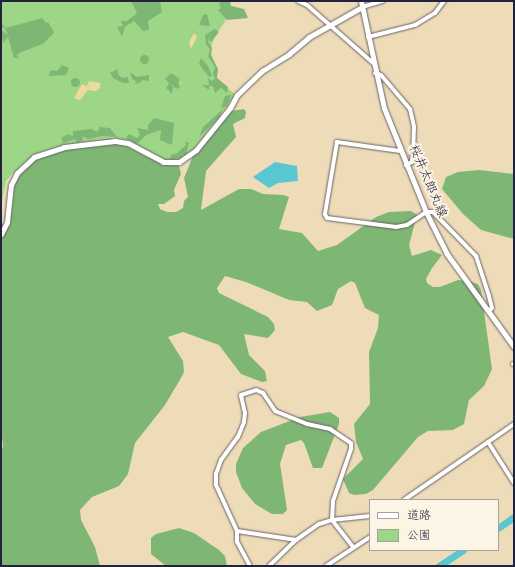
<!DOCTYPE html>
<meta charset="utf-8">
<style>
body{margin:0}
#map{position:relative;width:515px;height:567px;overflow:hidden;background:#eedcb9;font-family:Dekko,"Klee One",sans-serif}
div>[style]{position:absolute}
.green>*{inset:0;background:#9ed688}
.forest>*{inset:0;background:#7eb774}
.round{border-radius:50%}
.sand>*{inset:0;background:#eeda9e}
.water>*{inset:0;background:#59c6d0}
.river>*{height:7px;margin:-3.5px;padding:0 3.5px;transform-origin:3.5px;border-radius:3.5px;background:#59c6d0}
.roads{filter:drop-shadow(0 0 1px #696367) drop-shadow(0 0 1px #696367)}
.minor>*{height:4px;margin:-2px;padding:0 2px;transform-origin:2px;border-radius:2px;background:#fff}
.major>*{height:5px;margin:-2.5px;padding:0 2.5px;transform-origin:2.5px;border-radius:2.5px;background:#fff}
span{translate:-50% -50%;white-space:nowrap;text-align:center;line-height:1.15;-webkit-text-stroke:4px #fcf5e5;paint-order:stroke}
.street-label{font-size:13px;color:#22223b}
.frame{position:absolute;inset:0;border:2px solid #22223b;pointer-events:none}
.legend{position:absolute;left:369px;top:499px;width:130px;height:52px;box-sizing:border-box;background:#fcf5e5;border:1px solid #a5a1a1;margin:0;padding:5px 7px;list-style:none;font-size:12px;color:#22223b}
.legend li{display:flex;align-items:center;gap:8px;height:20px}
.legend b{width:20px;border:1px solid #a5a1a1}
</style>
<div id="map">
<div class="green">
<i style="clip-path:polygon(1px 1px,226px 1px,227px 18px,214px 38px,210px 51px,217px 70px,216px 79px,236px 95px,190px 154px,184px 158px,175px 161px,165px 160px,132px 143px,112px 137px,67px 145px,12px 174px,6px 181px,1px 206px)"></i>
</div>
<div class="forest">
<i style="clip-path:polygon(131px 1px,160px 1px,162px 12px,148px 21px,149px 30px,143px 31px,134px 21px,125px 27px,122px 36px,117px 27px,123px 26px,121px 21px,127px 21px,137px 13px)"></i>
<i style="clip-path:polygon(221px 1px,230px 1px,231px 6px,244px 9px,248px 18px,227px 20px,218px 10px,221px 8px,219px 4px)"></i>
<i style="clip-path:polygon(207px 14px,210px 26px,199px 25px,203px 15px)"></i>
<i style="clip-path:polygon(42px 18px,46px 23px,48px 22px,54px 32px,52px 35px,43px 44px,21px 52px,17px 55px,19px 58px,14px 58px,8px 37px,3px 43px,1px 30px,8px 35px,5px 28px,1px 27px,1px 23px,6px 28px)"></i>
<i style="clip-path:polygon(215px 29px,219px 32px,212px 41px,209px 41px,211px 33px,208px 42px,212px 48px,211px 55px,218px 69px,217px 78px,228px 87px,227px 93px,221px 88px,215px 93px,213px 86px,209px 86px,209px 90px,202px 85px,209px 85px,208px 78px,212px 81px,215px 79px,213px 73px,215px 67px,208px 57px,210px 49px,206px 44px,205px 35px)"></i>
<i class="round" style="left:139.5px;top:54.5px;width:9px;height:9px"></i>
<i style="clip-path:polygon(201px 58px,208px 66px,212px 76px,209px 77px,199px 64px)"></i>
<i style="clip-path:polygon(62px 65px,69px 68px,66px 75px,48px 76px,51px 70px,57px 71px)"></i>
<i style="clip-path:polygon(117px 68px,118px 74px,122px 78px,128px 77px,129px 83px,123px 83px,113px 78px,110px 72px,115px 71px)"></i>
<i style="clip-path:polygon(130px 72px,137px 77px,149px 75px,149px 81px,142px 80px,140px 83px,133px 84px,137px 82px,132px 79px)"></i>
<i style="clip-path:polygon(171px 73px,180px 79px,178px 83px,180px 87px,177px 89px,169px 83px,173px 87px,172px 94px,166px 88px,169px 83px,165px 79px)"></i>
<i class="round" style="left:70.5px;top:77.5px;width:9px;height:9px"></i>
<i style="clip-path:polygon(231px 95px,227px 106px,221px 108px,225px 96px)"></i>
<i style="clip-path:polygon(244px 109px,246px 112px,245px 118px,233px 124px,236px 137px,206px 171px,201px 210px,239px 189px,251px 189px,263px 194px,283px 195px,289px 197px,279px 229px,302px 233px,318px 251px,337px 245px,376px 217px,389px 212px,411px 211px,417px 215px,409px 245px,412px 256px,431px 250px,442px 255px,432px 268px,426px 279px,427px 283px,433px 287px,440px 287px,458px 280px,468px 281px,478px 284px,481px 290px,492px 369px,484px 386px,469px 400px,464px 424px,453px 430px,428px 431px,418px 437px,373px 490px,366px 494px,354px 495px,349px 493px,343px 479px,363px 459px,356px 442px,354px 424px,370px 404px,369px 352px,378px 328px,379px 315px,365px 308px,355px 283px,351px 281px,338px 289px,332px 305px,317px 311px,307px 302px,289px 300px,246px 282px,225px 276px,217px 288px,219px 293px,268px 317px,274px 324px,275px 330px,268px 338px,244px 334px,249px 355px,265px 371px,267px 381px,262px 382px,241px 374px,219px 345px,183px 332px,168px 337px,183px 361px,184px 372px,181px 378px,165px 405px,135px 443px,128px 474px,119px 486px,92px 497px,80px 510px,81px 520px,95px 547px,100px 566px,1px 566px,1px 452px,3px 446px,1px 428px,1px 224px,10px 226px,15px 180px,32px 160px,84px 143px,111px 138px,149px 158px,157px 157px,167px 165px,179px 166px,181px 174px,174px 190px,175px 196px,164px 204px,158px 204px,160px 209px,167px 212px,176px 212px,183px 208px,184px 201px,188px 197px,184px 178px,197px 146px,225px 112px)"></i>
<i style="clip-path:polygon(222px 110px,219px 118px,199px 137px,203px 127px)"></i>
<i style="clip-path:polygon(154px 118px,174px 123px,172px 145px,160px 140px,161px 130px,146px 135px,137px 144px,126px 138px,129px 134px,137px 138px,140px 135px,137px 128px,148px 130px,148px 125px)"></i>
<i style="clip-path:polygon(99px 127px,110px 128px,117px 137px,102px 136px,88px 139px,82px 136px,83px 140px,77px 143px,75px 139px,60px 144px,63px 142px,61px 138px,68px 134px,73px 136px,73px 131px,91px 129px,98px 132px)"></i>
<i style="clip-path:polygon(185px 141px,189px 143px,186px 155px,181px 154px,183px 157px,169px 160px,172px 154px,176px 154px,186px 145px)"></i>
<i style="clip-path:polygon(479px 170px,514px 174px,514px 239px,481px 230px,463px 214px,442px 189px,446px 177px,458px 172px)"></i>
<i style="clip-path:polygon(330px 412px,339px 418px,339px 424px,322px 468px,313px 468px,304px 443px,301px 440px,286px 445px,280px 464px,287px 510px,283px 514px,272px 514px,255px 504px,242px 488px,236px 472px,236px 464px,243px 448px,261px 432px,300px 417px)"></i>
<i style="clip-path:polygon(179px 528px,194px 533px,219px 550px,225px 556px,227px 566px,166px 566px,151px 554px,151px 538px,156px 534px)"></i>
</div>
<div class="sand">
<i style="clip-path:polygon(194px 33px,197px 37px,191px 49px,189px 42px)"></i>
<i style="clip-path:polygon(89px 81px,100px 83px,100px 88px,96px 91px,88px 90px,80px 100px,74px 98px,82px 84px,87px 86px)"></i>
</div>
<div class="water">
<i style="clip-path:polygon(275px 162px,297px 166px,298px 181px,278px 183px,269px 188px,253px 177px)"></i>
</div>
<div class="river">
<i style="left:498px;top:528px;width:19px;rotate:-35deg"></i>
<i style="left:439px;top:566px;width:29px;rotate:-34deg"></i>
</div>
<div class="roads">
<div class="minor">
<i style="left:298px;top:1px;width:10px;rotate:24deg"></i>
<i style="left:307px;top:5px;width:88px;rotate:41.3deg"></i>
<i style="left:362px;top:7px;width:22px;rotate:-16deg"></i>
<i style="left:368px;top:37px;width:49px;rotate:-14.3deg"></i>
<i style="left:415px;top:25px;width:23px;rotate:-31deg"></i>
<i style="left:435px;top:13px;width:15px;rotate:-53deg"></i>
<i style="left:375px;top:73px;width:6px;rotate:18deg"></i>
<i style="left:381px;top:75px;width:45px;rotate:49.5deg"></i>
<i style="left:410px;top:109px;width:18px;rotate:77deg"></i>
<i style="left:414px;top:127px;width:25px;rotate:92deg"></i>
<i style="left:413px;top:152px;width:10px;rotate:96deg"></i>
<i style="left:412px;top:162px;width:7px;rotate:153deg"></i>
<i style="left:400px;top:151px;width:64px;rotate:-171.9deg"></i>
<i style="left:337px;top:142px;width:73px;rotate:99.5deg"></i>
<i style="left:325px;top:214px;width:4px;rotate:63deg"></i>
<i style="left:327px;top:218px;width:70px;rotate:7.4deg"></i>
<i style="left:396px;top:227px;width:11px;rotate:-10deg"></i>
<i style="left:407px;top:225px;width:23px;rotate:-34deg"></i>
<i style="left:426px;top:212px;width:7px"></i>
<i style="left:433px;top:212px;width:62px;rotate:45.7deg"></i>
<i style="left:476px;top:256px;width:42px;rotate:72deg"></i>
<i style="left:489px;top:296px;width:12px;rotate:76deg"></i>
<i style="left:492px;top:308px;width:4px;rotate:135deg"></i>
<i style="left:513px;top:364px;width:1px"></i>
<i style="left:488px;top:442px;width:49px;rotate:57.6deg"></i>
<i style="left:404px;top:500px;width:134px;rotate:-34.6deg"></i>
<i style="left:237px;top:531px;width:60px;rotate:8.7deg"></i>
<i style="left:250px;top:566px;width:27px;rotate:-118deg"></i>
<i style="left:237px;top:542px;width:11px;rotate:-90deg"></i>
<i style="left:237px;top:531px;width:51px;rotate:-114.5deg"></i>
<i style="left:216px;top:485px;width:11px;rotate:-90deg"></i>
<i style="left:216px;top:474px;width:15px;rotate:-70deg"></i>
<i style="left:221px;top:460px;width:29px;rotate:-54deg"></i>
<i style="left:238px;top:437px;width:16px;rotate:-68deg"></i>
<i style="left:244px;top:422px;width:9px;rotate:-84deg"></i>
<i style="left:245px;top:413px;width:18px;rotate:-103deg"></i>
<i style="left:241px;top:395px;width:16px;rotate:-18deg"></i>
<i style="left:256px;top:390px;width:8px;rotate:23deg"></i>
<i style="left:263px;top:393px;width:22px;rotate:56deg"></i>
<i style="left:275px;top:411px;width:35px;rotate:22deg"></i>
<i style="left:307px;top:424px;width:24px;rotate:12deg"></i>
<i style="left:330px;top:429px;width:25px;rotate:34deg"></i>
<i style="left:351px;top:443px;width:6px;rotate:90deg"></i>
<i style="left:351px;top:449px;width:55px;rotate:109.1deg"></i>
<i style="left:333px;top:501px;width:19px;rotate:93deg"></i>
<i style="left:332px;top:520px;width:34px;rotate:52deg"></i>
<i style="left:269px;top:566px;width:37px;rotate:-44deg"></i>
<i style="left:296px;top:540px;width:28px;rotate:-35deg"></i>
<i style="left:319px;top:524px;width:14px;rotate:-17deg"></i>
<i style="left:332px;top:520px;width:38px;rotate:-6deg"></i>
<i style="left:326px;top:566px;width:53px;rotate:-33.4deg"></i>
</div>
<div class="major">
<i style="left:361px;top:1px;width:109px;rotate:77.9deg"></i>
<i style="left:384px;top:108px;width:112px;rotate:68deg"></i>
<i style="left:426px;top:212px;width:47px;rotate:63.4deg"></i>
<i style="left:447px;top:254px;width:115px;rotate:54.2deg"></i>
<i style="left:1px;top:234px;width:13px;rotate:-63deg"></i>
<i style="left:7px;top:222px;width:37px;rotate:-84deg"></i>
<i style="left:11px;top:185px;width:13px;rotate:-63deg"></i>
<i style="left:17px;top:173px;width:23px;rotate:-43deg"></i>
<i style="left:34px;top:157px;width:32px;rotate:-18deg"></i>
<i style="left:64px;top:147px;width:51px;rotate:-6.7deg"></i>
<i style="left:115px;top:141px;width:13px;rotate:9deg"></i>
<i style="left:128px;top:143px;width:40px;rotate:28deg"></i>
<i style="left:163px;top:162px;width:16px"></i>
<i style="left:179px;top:162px;width:21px;rotate:-35deg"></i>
<i style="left:196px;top:150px;width:54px;rotate:-51deg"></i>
<i style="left:230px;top:108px;width:15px;rotate:-62deg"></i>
<i style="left:237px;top:95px;width:35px;rotate:-44deg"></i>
<i style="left:262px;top:71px;width:32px;rotate:-32deg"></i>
<i style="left:289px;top:54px;width:26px;rotate:-40deg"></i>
<i style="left:309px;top:37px;width:61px;rotate:-29.5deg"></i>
</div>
</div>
<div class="street-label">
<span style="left:426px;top:182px;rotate:67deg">桜井太郎丸線</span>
</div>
<div class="frame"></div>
<ul class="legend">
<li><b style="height:5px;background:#fff"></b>道路</li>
<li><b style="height:11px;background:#9ed688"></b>公園</li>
</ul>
</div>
